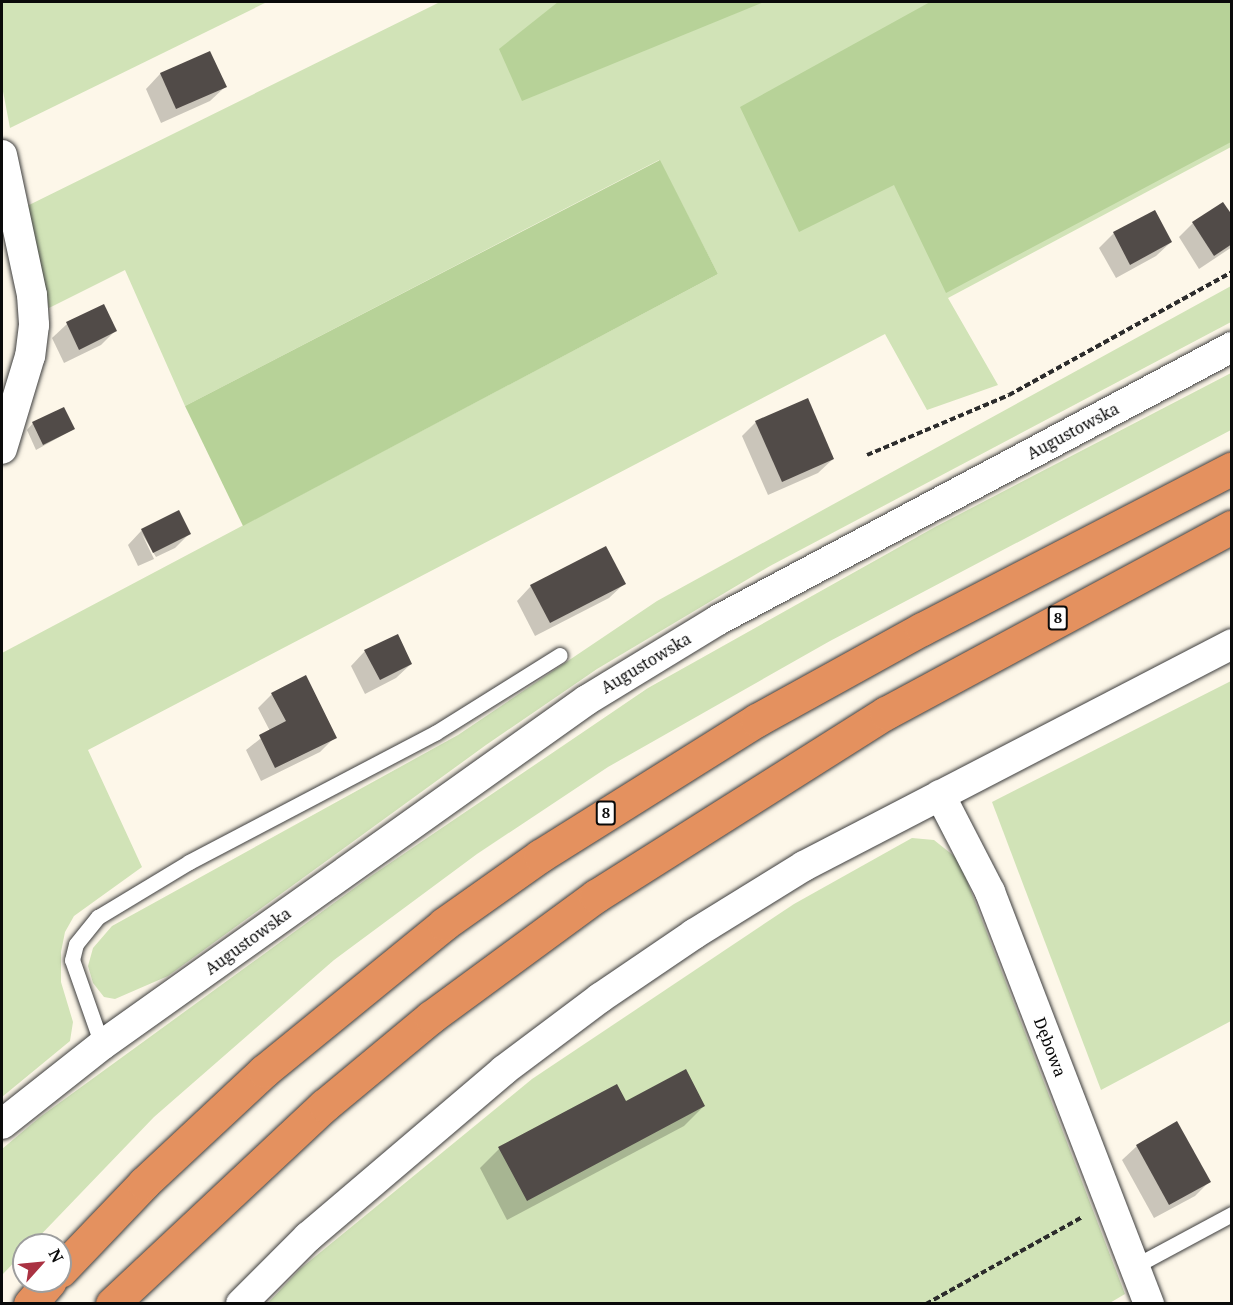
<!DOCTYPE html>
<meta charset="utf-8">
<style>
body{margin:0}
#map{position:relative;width:1233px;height:1305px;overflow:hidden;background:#fdf7e9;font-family:"Noto Serif",serif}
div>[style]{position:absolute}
.green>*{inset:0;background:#d1e3b7}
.forest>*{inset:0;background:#b7d298}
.shadow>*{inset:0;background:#0003}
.building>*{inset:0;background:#514b48}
.path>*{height:4px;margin-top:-2px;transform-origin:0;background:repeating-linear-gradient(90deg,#2c2c2c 0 6px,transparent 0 9px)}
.roads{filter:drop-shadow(0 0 2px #3d3d3d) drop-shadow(0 0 2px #3d3d3d)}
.lane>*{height:15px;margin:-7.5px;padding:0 7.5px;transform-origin:7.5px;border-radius:7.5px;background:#fff}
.street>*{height:30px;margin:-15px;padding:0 15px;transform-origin:15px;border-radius:15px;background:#fff}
.highway>*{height:33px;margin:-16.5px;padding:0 16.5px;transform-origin:16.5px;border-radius:16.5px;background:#e4915f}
span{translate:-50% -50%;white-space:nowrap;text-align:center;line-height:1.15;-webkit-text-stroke:6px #fff;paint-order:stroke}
.shield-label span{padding:2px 4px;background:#fff;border:2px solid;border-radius:4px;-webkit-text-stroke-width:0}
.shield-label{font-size:15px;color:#0a0a0a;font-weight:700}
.street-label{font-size:16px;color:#0a0a0a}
.frame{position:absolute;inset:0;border:3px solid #0a0a0a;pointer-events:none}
.north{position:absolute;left:12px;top:1233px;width:60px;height:60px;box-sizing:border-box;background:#fff;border:2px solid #9d9d9d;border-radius:50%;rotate:63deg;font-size:16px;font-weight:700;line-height:24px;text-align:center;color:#0a0a0a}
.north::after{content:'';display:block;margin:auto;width:21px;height:27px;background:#aa3242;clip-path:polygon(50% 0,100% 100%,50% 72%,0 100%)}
</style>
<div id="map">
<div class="green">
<i style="clip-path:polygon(2px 2px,267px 2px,10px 128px,2px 86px)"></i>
<i style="clip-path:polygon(440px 2px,1231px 2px,1231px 147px,948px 298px,998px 385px,927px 410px,885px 334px,88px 750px,142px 867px,74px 916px,65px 932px,61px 952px,61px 982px,73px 1022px,70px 1041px,2px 1097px,2px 653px,718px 274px,659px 160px,185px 406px,125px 270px,49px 308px,27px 206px)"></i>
<i style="clip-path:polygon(1231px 286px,1231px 322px,770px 566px,597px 669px,486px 745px,168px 976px,115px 999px,104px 997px,93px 983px,88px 966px,93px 948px,112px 926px,458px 735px,657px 601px)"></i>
<i style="clip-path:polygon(1231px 373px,1231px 430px,830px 641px,608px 767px,477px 854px,334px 960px,154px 1117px,31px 1245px,24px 1245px,24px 1252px,2px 1275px,2px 1149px,40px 1117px,371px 876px,648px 688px,935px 527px)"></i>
<i style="clip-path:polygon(1231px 681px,1231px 1021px,1101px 1090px,992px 802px)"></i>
<i style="clip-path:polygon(912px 838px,934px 840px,959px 860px,1125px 1294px,1108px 1304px,267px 1304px,300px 1269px,532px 1079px,794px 904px)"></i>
</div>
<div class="forest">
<i style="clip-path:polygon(558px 2px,764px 2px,522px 101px,499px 49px)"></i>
<i style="clip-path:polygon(930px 2px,1231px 2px,1231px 142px,946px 293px,894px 185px,799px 232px,740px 107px)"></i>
<i style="clip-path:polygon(660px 160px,718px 274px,243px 526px,185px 406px)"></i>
</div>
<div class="shadow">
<i style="clip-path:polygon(210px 53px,225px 87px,210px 101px,161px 123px,146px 89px,160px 74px)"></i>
<i style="clip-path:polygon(1154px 212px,1171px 242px,1156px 256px,1116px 278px,1099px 248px,1114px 233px)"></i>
<i style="clip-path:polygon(1232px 218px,1232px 247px,1199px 269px,1179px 237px,1193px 223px)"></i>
<i style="clip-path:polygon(104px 306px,115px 331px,101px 345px,64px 363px,52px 338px,67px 324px)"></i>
<i style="clip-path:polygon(756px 422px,833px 459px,818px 473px,768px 495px,742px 436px)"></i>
<i style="clip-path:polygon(33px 423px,74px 429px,36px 450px,27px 430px)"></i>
<i style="clip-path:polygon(142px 530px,189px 534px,175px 548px,156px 557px,142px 534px,154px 559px,138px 566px,128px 545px)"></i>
<i style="clip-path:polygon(624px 584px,609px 598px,535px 636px,517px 601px,531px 586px)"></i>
<i style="clip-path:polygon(365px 651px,411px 664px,396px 678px,365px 694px,351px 666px)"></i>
<i style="clip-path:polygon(272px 694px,335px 737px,320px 752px,261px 781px,246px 750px,270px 731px,258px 708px)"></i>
<i style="clip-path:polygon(625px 1103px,704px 1106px,684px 1126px,507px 1220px,480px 1168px,499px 1149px)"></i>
<i style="clip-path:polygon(1137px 1146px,1209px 1182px,1195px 1196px,1154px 1218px,1122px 1160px)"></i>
</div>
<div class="building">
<i style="clip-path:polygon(210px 51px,227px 87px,176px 109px,160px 73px)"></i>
<i style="clip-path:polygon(1223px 202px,1232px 215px,1232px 244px,1214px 256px,1192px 222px)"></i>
<i style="clip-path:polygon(1155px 210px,1172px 242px,1130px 265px,1113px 232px)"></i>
<i style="clip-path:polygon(104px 304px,117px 331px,79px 350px,66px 322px)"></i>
<i style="clip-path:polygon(808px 398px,834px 459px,782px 482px,755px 421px)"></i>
<i style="clip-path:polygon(64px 407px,75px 429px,43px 445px,32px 422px)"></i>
<i style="clip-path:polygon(179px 510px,191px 534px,153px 553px,141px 529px)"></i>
<i style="clip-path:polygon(606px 546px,626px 584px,550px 623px,530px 585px)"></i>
<i style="clip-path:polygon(398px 634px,412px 664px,380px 680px,364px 650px)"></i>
<i style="clip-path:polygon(306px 675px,337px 738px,275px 768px,259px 735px,286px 721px,271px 693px)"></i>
<i style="clip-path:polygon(686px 1069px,705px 1106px,527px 1201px,498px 1147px,617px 1084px,626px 1101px)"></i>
<i style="clip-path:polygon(1177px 1121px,1211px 1182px,1169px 1205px,1136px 1145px)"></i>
</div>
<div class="path">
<i style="left:867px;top:455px;width:154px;rotate:-22.9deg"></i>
<i style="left:1009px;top:395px;width:255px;rotate:-28.9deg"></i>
<i style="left:926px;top:1304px;width:179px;rotate:-29.1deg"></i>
</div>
<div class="roads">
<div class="lane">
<i style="left:102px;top:1045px;width:90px;rotate:-109.4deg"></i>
<i style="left:72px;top:960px;width:16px;rotate:-76deg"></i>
<i style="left:76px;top:944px;width:35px;rotate:-51deg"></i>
<i style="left:98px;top:917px;width:106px;rotate:-31.1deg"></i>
<i style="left:189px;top:862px;width:278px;rotate:-27.7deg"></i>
<i style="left:435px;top:733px;width:147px;rotate:-32deg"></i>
<i style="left:1135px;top:1266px;width:110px;rotate:-28.2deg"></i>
</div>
<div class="street">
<i style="left:2px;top:155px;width:143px;rotate:77.9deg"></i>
<i style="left:32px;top:295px;width:30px;rotate:86deg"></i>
<i style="left:34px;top:325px;width:31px;rotate:97deg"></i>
<i style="left:30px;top:356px;width:97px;rotate:106.8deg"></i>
<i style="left:940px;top:795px;width:109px;rotate:62.7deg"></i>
<i style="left:990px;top:892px;width:442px;rotate:68.9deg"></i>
<i style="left:2px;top:1124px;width:127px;rotate:-38.3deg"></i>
<i style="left:102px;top:1045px;width:595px;rotate:-35.43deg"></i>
<i style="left:587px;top:700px;width:153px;rotate:-31.4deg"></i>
<i style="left:718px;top:620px;width:582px;rotate:-27.97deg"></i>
<i style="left:241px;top:1304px;width:95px;rotate:-45deg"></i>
<i style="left:308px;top:1237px;width:257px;rotate:-40.4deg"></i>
<i style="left:504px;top:1070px;width:120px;rotate:-36.9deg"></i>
<i style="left:600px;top:998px;width:114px;rotate:-34.2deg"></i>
<i style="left:694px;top:934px;width:129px;rotate:-31.7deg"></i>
<i style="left:804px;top:866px;width:482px;rotate:-27.4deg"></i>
</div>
<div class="highway">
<i style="left:60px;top:1271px;width:122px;rotate:-46.3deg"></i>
<i style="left:144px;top:1183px;width:164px;rotate:-43deg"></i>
<i style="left:264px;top:1071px;width:232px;rotate:-39.2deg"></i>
<i style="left:444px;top:924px;width:118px;rotate:-35.3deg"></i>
<i style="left:540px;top:856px;width:256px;rotate:-32.1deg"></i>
<i style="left:757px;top:720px;width:188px;rotate:-28.9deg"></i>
<i style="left:922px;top:629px;width:349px;rotate:-27.4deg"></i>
<i style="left:30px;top:1304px;width:30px;rotate:-49deg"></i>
<i style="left:112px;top:1304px;width:291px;rotate:-43.1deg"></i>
<i style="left:325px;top:1105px;width:138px;rotate:-39.7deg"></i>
<i style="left:431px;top:1017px;width:205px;rotate:-36.3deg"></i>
<i style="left:596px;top:896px;width:343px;rotate:-32.3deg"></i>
<i style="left:886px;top:713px;width:393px;rotate:-28.3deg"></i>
</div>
</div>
<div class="shield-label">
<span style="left:1058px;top:618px">8</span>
<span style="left:606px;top:813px">8</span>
</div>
<div class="street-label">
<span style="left:1073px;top:431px;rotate:-28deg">Augustowska</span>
<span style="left:646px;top:663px;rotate:-31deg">Augustowska</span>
<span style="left:248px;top:941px;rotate:-36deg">Augustowska</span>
<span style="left:1050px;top:1047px;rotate:69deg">Dębowa</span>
</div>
<div class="frame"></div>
<div class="north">N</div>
</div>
